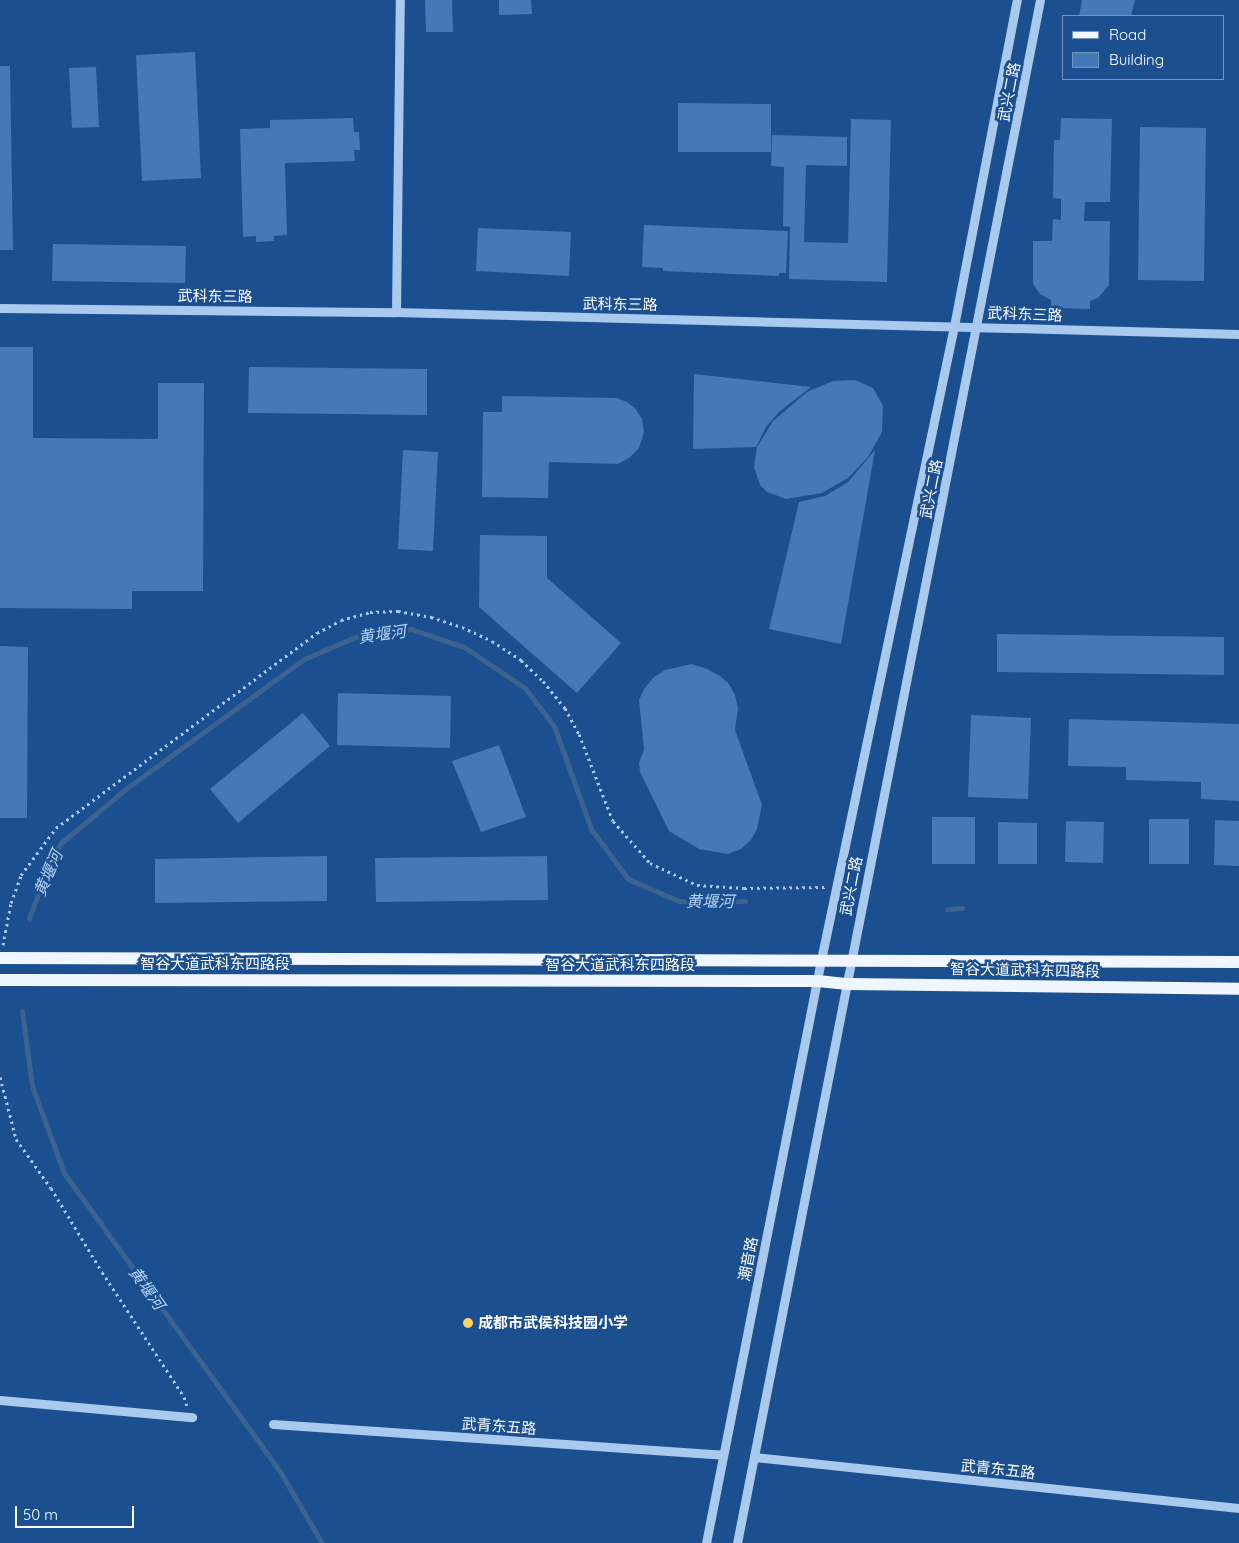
<!DOCTYPE html>
<meta charset="utf-8">
<style>
body{margin:0}
#map{position:relative;width:1239px;height:1543px;overflow:hidden;background:#1b4f8f;font-family:Quicksand,"Noto Sans SC",sans-serif}
div>[style]{position:absolute}
.stream>*{height:5px;margin:-2.5px;padding:0 2.5px;transform-origin:2.5px;border-radius:2.5px;background:#3c6290}
.building>*{inset:0;background:#4478b7}
.path>*{height:3px;margin-top:-1.5px;transform-origin:0;background:repeating-linear-gradient(90deg,#a9c9ee 0 2.5px,transparent 0 6.5px)}
.minor>*{height:9px;margin:-4.5px;padding:0 4.5px;transform-origin:4.5px;border-radius:4.5px;background:#a9c9ee}
.major>*{height:12px;margin:-6px;padding:0 6px;transform-origin:6px;border-radius:6px;background:#f0f6ff}
.dots>*{width:14px;height:14px;translate:-50% -50%;box-sizing:border-box;border:2px solid #1b4f8f;border-radius:50%}
span{translate:-50% -50%;white-space:nowrap;text-align:center;line-height:1.15;-webkit-text-stroke:5px #1b4f8f;paint-order:stroke}
.street-label{font-size:15px;color:#fff}
.poi-label{font-size:15px;color:#fff;font-weight:700}
.left{translate:0 -50%;text-align:left}
.water-label{font-size:16px;color:#b5d3f5;font-style:italic}
.legend{position:absolute;left:1062px;top:15px;width:162px;height:65px;box-sizing:border-box;background:#1b4f8f;border:1px solid #7695bc;margin:0;padding:6px 9px;list-style:none;font-size:15px;color:#fff}
.legend li{display:flex;align-items:center;gap:10px;height:25px}
.legend b{width:25px;border:1px solid #7695bc}
.scale{position:absolute;left:15px;top:1506px;width:119px;height:22px;box-sizing:border-box;border:2px solid #fff;border-top:0;padding-left:6px;font-size:15px;line-height:18px;white-space:nowrap;color:#fff;-webkit-text-stroke:4px #1b4f8f;paint-order:stroke}
</style>
<div id="map">
<div class="stream">
<i style="left:947px;top:909px;width:15px;rotate:-4deg"></i>
<i style="left:29px;top:918px;width:61px;rotate:-68.9deg"></i>
<i style="left:51px;top:861px;width:21px;rotate:-61deg"></i>
<i style="left:61px;top:843px;width:86px;rotate:-39.8deg"></i>
<i style="left:127px;top:788px;width:219px;rotate:-36.1deg"></i>
<i style="left:304px;top:659px;width:56px;rotate:-23.3deg"></i>
<i style="left:355px;top:637px;width:57px;rotate:-8.1deg"></i>
<i style="left:411px;top:629px;width:56px;rotate:18.8deg"></i>
<i style="left:464px;top:647px;width:73px;rotate:33.9deg"></i>
<i style="left:525px;top:688px;width:48px;rotate:52.7deg"></i>
<i style="left:554px;top:726px;width:109px;rotate:70.2deg"></i>
<i style="left:591px;top:829px;width:62px;rotate:53.5deg"></i>
<i style="left:628px;top:879px;width:56px;rotate:23.3deg"></i>
<i style="left:679px;top:901px;width:66px"></i>
<i style="left:22px;top:1011px;width:76px;rotate:82.4deg"></i>
<i style="left:32px;top:1086px;width:93px;rotate:69.8deg"></i>
<i style="left:64px;top:1173px;width:367px;rotate:54.1deg"></i>
<i style="left:279px;top:1470px;width:85px;rotate:59.5deg"></i>
</div>
<div class="building">
<i style="clip-path:polygon(425px 0,452px 0,453px 32px,426px 32px)"></i>
<i style="clip-path:polygon(499px 0,531px 0,532px 14px,499px 15px)"></i>
<i style="clip-path:polygon(1082px 0,1135px 0,1131px 16px,1079px 16px)"></i>
<i style="clip-path:polygon(195px 52px,201px 178px,142px 181px,136px 55px)"></i>
<i style="clip-path:polygon(0 66px,10px 66px,13px 250px,0 250px)"></i>
<i style="clip-path:polygon(96px 67px,99px 127px,72px 128px,69px 68px)"></i>
<i style="clip-path:polygon(678px 103px,771px 104px,771px 152px,678px 152px)"></i>
<i style="clip-path:polygon(353px 118px,354px 132px,359px 132px,360px 150px,354px 150px,355px 161px,285px 163px,287px 235px,274px 236px,274px 241px,256px 242px,256px 236px,243px 237px,240px 129px,270px 128px,270px 120px)"></i>
<i style="clip-path:polygon(1061px 118px,1112px 119px,1110px 202px,1085px 202px,1084px 221px,1110px 221px,1109px 285px,1098px 298px,1090px 301px,1090px 309px,1051px 308px,1051px 300px,1040px 294px,1033px 284px,1033px 241px,1052px 241px,1053px 219px,1061px 220px,1061px 199px,1053px 198px,1054px 140px,1060px 140px)"></i>
<i style="clip-path:polygon(851px 119px,891px 120px,887px 282px,789px 279px,790px 227px,783px 226px,784px 167px,771px 166px,772px 135px,847px 137px,847px 166px,806px 165px,804px 242px,848px 243px)"></i>
<i style="clip-path:polygon(1140px 127px,1206px 128px,1204px 281px,1138px 280px)"></i>
<i style="clip-path:polygon(644px 225px,788px 231px,786px 273px,779px 273px,779px 276px,663px 271px,663px 268px,642px 267px)"></i>
<i style="clip-path:polygon(478px 228px,571px 232px,569px 276px,476px 271px)"></i>
<i style="clip-path:polygon(53px 244px,186px 246px,185px 283px,52px 281px)"></i>
<i style="clip-path:polygon(0 347px,33px 347px,33px 438px,158px 439px,158px 383px,204px 383px,203px 591px,132px 591px,132px 609px,0 608px)"></i>
<i style="clip-path:polygon(249px 367px,427px 369px,427px 415px,248px 413px)"></i>
<i style="clip-path:polygon(694px 374px,811px 387px,779px 412px,766px 427px,756px 447px,693px 449px)"></i>
<i style="clip-path:polygon(855px 380px,873px 388px,883px 406px,882px 432px,868px 457px,848px 478px,822px 493px,786px 499px,767px 492px,760px 485px,754px 467px,757px 447px,773px 421px,807px 392px,833px 381px)"></i>
<i style="clip-path:polygon(502px 396px,617px 398px,627px 402px,635px 408px,642px 419px,644px 432px,639px 448px,629px 458px,618px 464px,549px 462px,548px 498px,482px 497px,483px 412px,502px 412px)"></i>
<i style="clip-path:polygon(403px 450px,438px 452px,433px 551px,398px 549px)"></i>
<i style="clip-path:polygon(875px 450px,841px 644px,769px 629px,799px 502px,825px 496px,848px 482px)"></i>
<i style="clip-path:polygon(480px 535px,547px 536px,547px 578px,621px 643px,577px 693px,479px 607px)"></i>
<i style="clip-path:polygon(997px 634px,1224px 637px,1224px 675px,997px 672px)"></i>
<i style="clip-path:polygon(0 646px,28px 647px,27px 818px,0 818px)"></i>
<i style="clip-path:polygon(692px 664px,707px 669px,720px 676px,729px 684px,735px 695px,738px 708px,735px 730px,762px 805px,757px 829px,751px 840px,741px 849px,728px 854px,699px 849px,669px 831px,640px 772px,639px 763px,644px 749px,639px 700px,644px 689px,653px 678px,665px 670px)"></i>
<i style="clip-path:polygon(338px 693px,451px 696px,450px 748px,337px 745px)"></i>
<i style="clip-path:polygon(303px 713px,330px 746px,238px 823px,210px 789px)"></i>
<i style="clip-path:polygon(971px 715px,1031px 718px,1028px 799px,968px 797px)"></i>
<i style="clip-path:polygon(1069px 719px,1239px 724px,1239px 801px,1201px 799px,1201px 782px,1126px 780px,1126px 767px,1068px 766px)"></i>
<i style="clip-path:polygon(499px 745px,526px 817px,481px 832px,452px 761px)"></i>
<i style="clip-path:polygon(932px 817px,975px 817px,975px 864px,932px 864px)"></i>
<i style="clip-path:polygon(1149px 819px,1189px 819px,1189px 864px,1149px 864px)"></i>
<i style="clip-path:polygon(1215px 820px,1239px 821px,1239px 866px,1214px 865px)"></i>
<i style="clip-path:polygon(1066px 821px,1104px 822px,1103px 863px,1065px 862px)"></i>
<i style="clip-path:polygon(998px 822px,1037px 823px,1037px 864px,998px 864px)"></i>
<i style="clip-path:polygon(327px 856px,327px 901px,155px 903px,155px 859px)"></i>
<i style="clip-path:polygon(547px 856px,548px 900px,376px 902px,375px 858px)"></i>
</div>
<div class="path">
<i style="left:3px;top:945px;width:43px;rotate:-79.2deg"></i>
<i style="left:11px;top:903px;width:30px;rotate:-70deg"></i>
<i style="left:21px;top:875px;width:59px;rotate:-53.3deg"></i>
<i style="left:56px;top:828px;width:326px;rotate:-36.8deg"></i>
<i style="left:317px;top:633px;width:27px;rotate:-28deg"></i>
<i style="left:341px;top:620px;width:30px;rotate:-15deg"></i>
<i style="left:370px;top:612px;width:28px;rotate:-2deg"></i>
<i style="left:398px;top:611px;width:34px;rotate:10deg"></i>
<i style="left:431px;top:617px;width:33px;rotate:18deg"></i>
<i style="left:462px;top:627px;width:33px;rotate:25deg"></i>
<i style="left:492px;top:641px;width:35px;rotate:33deg"></i>
<i style="left:521px;top:660px;width:30px;rotate:44deg"></i>
<i style="left:543px;top:681px;width:35px;rotate:51deg"></i>
<i style="left:565px;top:708px;width:30px;rotate:62deg"></i>
<i style="left:579px;top:734px;width:93px;rotate:68.7deg"></i>
<i style="left:613px;top:821px;width:56px;rotate:48.6deg"></i>
<i style="left:650px;top:863px;width:52px;rotate:25.1deg"></i>
<i style="left:697px;top:885px;width:47px;rotate:3.7deg"></i>
<i style="left:744px;top:888px;width:82px;rotate:-0.7deg"></i>
<i style="left:0;top:1077px;width:64px;rotate:75.5deg"></i>
<i style="left:16px;top:1139px;width:60px;rotate:54.5deg"></i>
<i style="left:51px;top:1188px;width:98px;rotate:58.7deg"></i>
<i style="left:102px;top:1272px;width:149px;rotate:56.7deg"></i>
<i style="left:184px;top:1397px;width:9px;rotate:72deg"></i>
</div>
<div class="minor">
<i style="left:0;top:308px;width:396px;rotate:0.6deg"></i>
<i style="left:396px;top:312px;width:843px;rotate:1.49deg"></i>
<i style="left:396px;top:312px;width:312px;rotate:-89.3deg"></i>
<i style="left:0;top:1400px;width:193px;rotate:5.1deg"></i>
<i style="left:273px;top:1424px;width:451px;rotate:3.9deg"></i>
<i style="left:754px;top:1457px;width:488px;rotate:6deg"></i>
<i style="left:706px;top:1543px;width:594px;rotate:-78.84deg"></i>
<i style="left:821px;top:960px;width:648px;rotate:-78.15deg"></i>
<i style="left:954px;top:326px;width:332px;rotate:-79.1deg"></i>
<i style="left:737px;top:1543px;width:1572px;rotate:-78.89deg"></i>
</div>
<div class="major">
<i style="left:0;top:958px;width:1239px;rotate:0.18deg"></i>
<i style="left:0;top:980px;width:818px;rotate:0.07deg"></i>
<i style="left:818px;top:981px;width:30px;rotate:6deg"></i>
<i style="left:848px;top:984px;width:391px;rotate:0.7deg"></i>
</div>
<div class="dots">
<i style="left:468px;top:1323px;background:#ffd166"></i>
</div>
<div class="street-label">
<span style="left:1009px;top:92px;rotate:-79deg">武兴二路</span>
<span style="left:215px;top:296px;rotate:1deg">武科东三路</span>
<span style="left:620px;top:304px;rotate:1deg">武科东三路</span>
<span style="left:1025px;top:314px;rotate:2deg">武科东三路</span>
<span style="left:931px;top:489px;rotate:-79deg">武兴二路</span>
<span style="left:851px;top:886px;rotate:-79deg">武兴二路</span>
<span style="left:215px;top:964px">智谷大道武科东四路段</span>
<span style="left:620px;top:965px">智谷大道武科东四路段</span>
<span style="left:1025px;top:970px;rotate:1deg">智谷大道武科东四路段</span>
<span style="left:748px;top:1259px;rotate:-79deg">潮音路</span>
<span style="left:499px;top:1426px;rotate:4deg">武青东五路</span>
<span style="left:998px;top:1469px;rotate:6deg">武青东五路</span>
</div>
<div class="poi-label">
<span class="left" style="left:478px;top:1323px">成都市武侯科技园小学</span>
</div>
<div class="water-label">
<span style="left:382px;top:634px;rotate:-8deg">黄堰河</span>
<span style="left:48px;top:873px;rotate:-67deg">黄堰河</span>
<span style="left:710px;top:901px">黄堰河</span>
<span style="left:147px;top:1288px;rotate:54deg">黄堰河</span>
</div>
<ul class="legend">
<li><b style="height:6px;background:#f0f6ff"></b>Road</li>
<li><b style="height:14px;background:#4478b7"></b>Building</li>
</ul>
<div class="scale">50 m</div>
</div>
